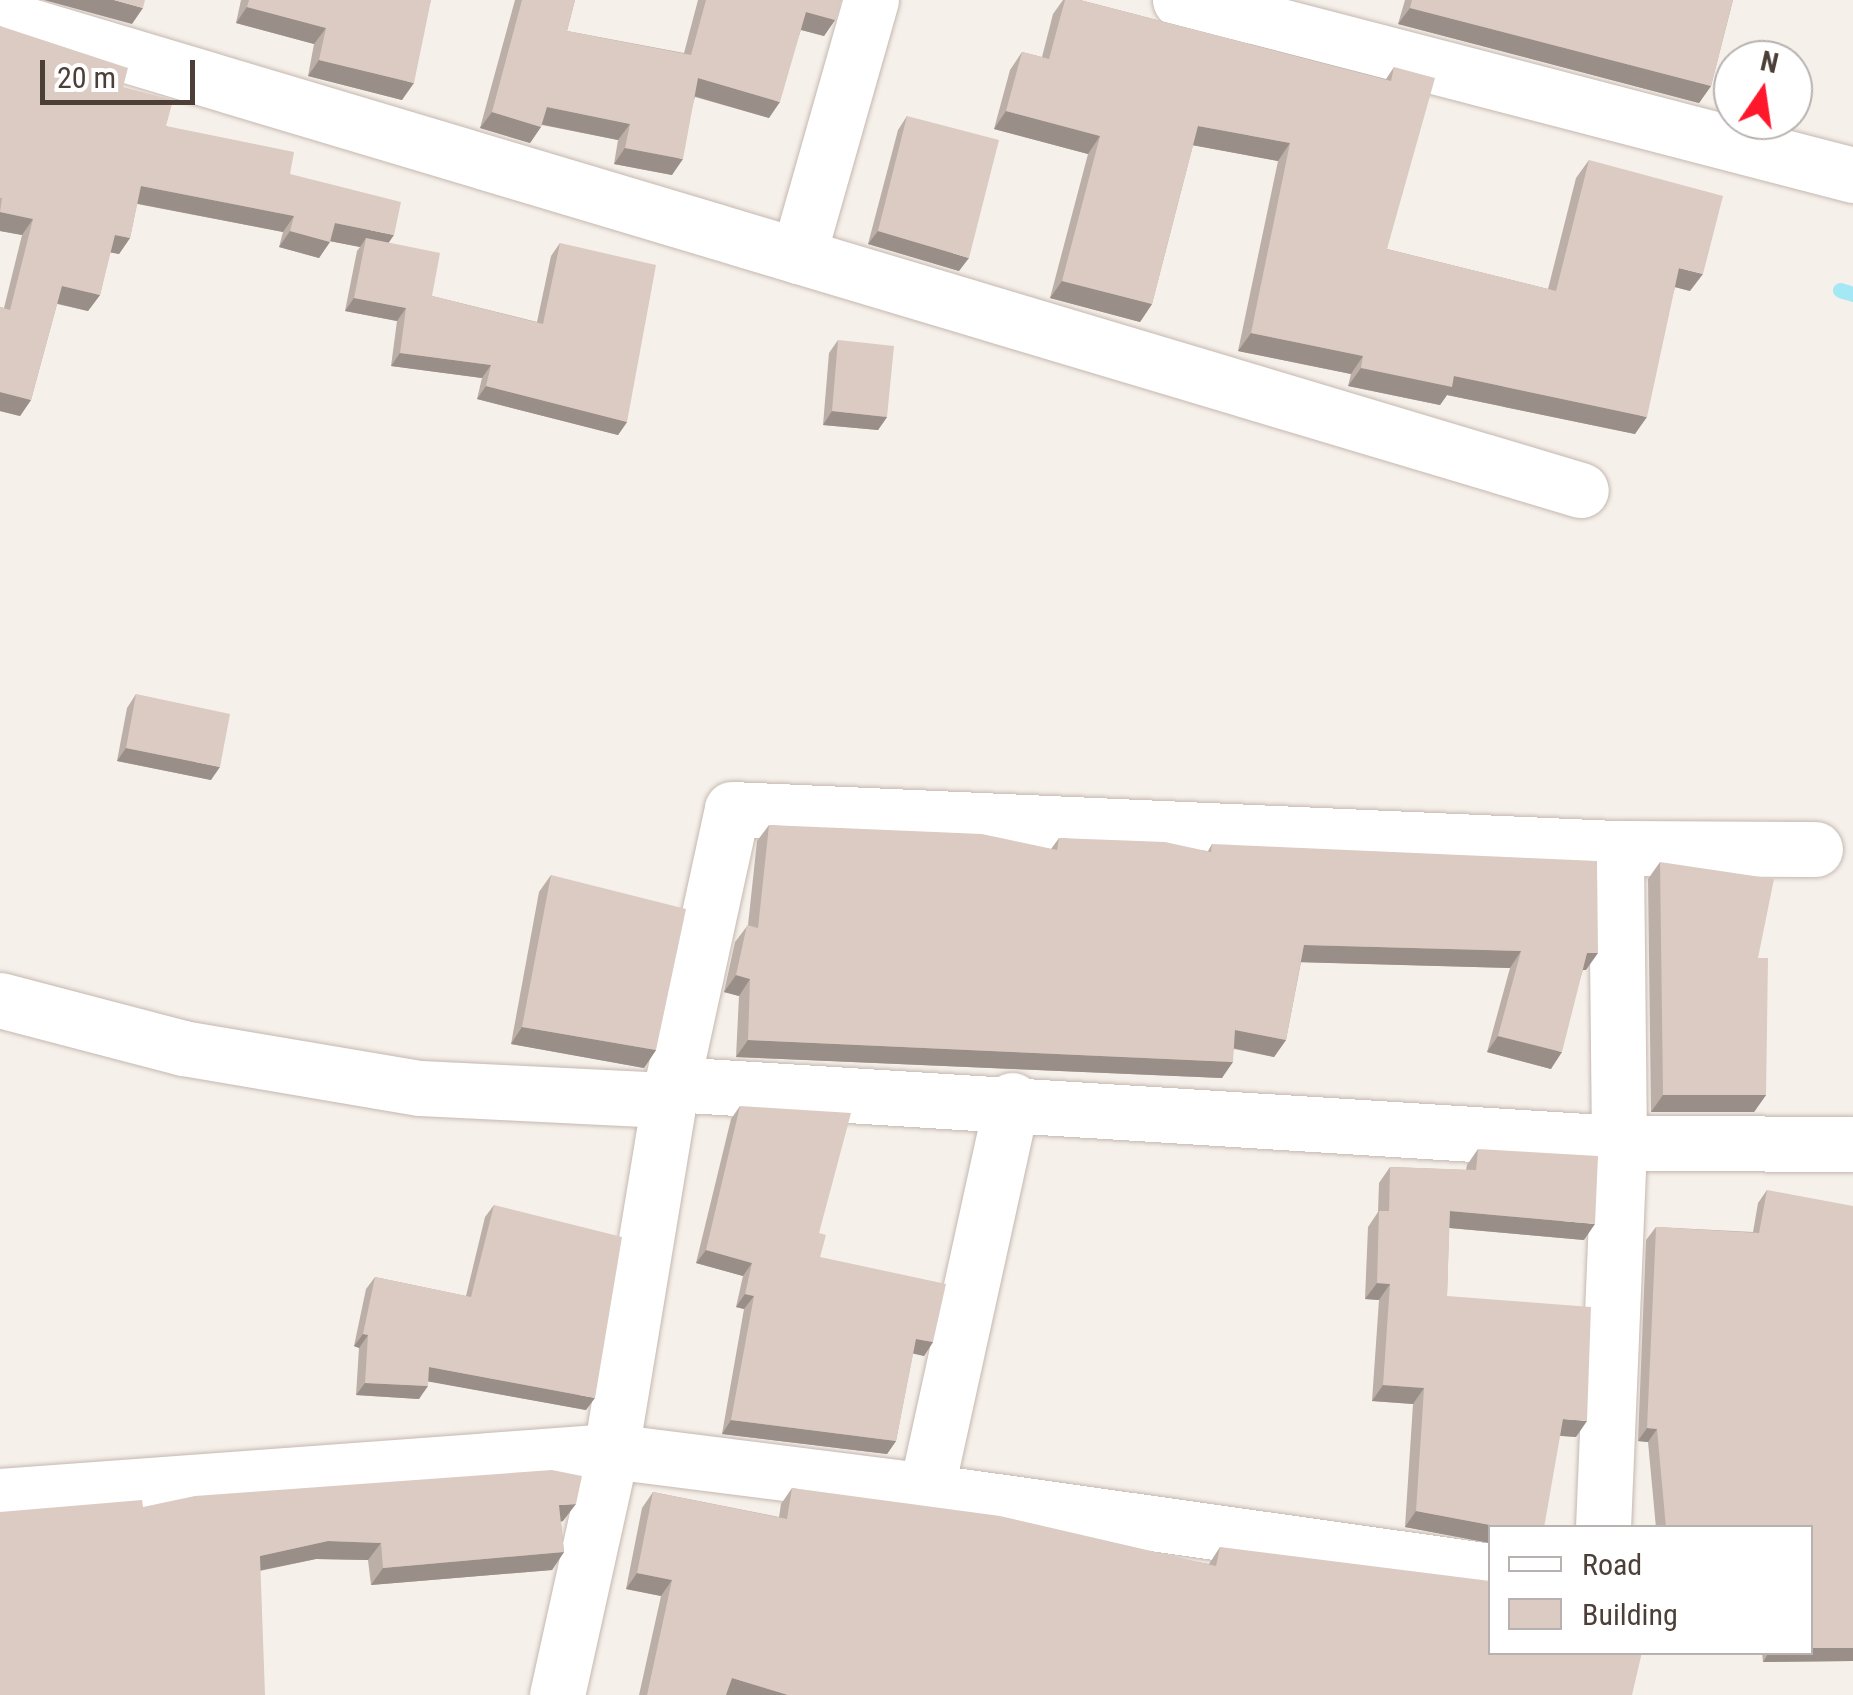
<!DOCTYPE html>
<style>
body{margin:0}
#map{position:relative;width:1853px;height:1695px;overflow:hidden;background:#f6f0eb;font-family:"Roboto Condensed",sans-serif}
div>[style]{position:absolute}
.stream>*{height:15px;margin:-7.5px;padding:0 7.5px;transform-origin:7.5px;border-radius:7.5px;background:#a4e7f5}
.roads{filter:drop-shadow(0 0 2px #c5b8af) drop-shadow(0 0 2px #c5b8af)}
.minor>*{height:55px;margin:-27.5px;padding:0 27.5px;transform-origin:27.5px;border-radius:27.5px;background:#fff}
.wall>*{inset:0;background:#bcafa7}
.shaded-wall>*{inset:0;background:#998e88}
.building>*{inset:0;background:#dbcbc2}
span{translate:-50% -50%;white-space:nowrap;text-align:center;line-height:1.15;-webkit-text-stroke:10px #fff;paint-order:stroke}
.legend{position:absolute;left:1488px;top:1525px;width:325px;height:130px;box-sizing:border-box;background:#fff;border:2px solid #b7b2af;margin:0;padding:12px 18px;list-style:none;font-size:30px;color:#4b3f38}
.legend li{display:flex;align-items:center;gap:20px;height:50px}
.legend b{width:50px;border:2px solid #b7b2af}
.north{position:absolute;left:1713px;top:40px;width:100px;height:100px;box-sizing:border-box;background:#fff;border:2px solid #b7b2af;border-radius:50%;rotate:13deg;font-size:28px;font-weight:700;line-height:40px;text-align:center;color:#4b3f38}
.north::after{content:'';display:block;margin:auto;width:35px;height:45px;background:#ff182c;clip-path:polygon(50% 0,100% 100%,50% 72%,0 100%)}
.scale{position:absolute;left:40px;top:60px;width:155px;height:45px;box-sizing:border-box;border:5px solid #4b3f38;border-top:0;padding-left:12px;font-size:30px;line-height:35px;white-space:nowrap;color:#4b3f38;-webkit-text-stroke:8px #fff;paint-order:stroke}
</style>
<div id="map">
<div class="stream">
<i style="left:1840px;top:290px;width:14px;rotate:17deg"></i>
</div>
<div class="roads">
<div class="minor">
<i style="left:1180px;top:0;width:695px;rotate:14.58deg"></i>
<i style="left:0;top:17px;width:1650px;rotate:16.66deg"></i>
<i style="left:798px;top:256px;width:266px;rotate:-74.1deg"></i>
<i style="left:0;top:1000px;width:189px;rotate:14.7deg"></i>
<i style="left:183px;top:1048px;width:240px;rotate:9.6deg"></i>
<i style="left:420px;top:1088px;width:249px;rotate:2.8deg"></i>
<i style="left:672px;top:1084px;width:281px;rotate:-77.7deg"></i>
<i style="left:732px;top:809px;width:885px;rotate:2.53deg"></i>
<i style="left:1012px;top:1100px;width:400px;rotate:102.4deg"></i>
<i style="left:926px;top:1491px;width:570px;rotate:8.07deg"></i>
<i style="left:0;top:1496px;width:613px;rotate:-4.21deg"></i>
<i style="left:611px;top:1451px;width:318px;rotate:7.2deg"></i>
<i style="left:1603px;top:1528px;width:385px;rotate:-87.6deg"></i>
<i style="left:1619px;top:1143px;width:295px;rotate:-90.6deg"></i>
<i style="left:1616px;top:848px;width:199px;rotate:0.3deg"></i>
<i style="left:557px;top:1695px;width:250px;rotate:-77.5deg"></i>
<i style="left:611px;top:1451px;width:372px;rotate:-80.6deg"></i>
<i style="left:672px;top:1084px;width:949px;rotate:3.57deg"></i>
<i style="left:1619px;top:1143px;width:234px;rotate:0.2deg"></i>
</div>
</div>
<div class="wall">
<i style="clip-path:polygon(241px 0,431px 0,402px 100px,308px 76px,314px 44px,236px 23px)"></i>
<i style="clip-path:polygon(515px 0,575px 0,567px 31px,684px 53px,698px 0,841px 0,835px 20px,824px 36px,801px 30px,769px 118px,695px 97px,672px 175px,614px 164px,618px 140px,542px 125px,530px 143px,480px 128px)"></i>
<i style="clip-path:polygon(1063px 0,1080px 0,1386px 79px,1394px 67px,1387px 249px,1548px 289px,1576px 178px,1589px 160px,1690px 291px,1675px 287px,1635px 434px,1447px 395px,1440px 405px,1348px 386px,1351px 374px,1238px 351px,1278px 161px,1193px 145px,1152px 304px,1140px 322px,1050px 298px,1088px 154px,994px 129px,1010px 70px,1022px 52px,1042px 57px,1053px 14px)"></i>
<i style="clip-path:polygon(1405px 0,1733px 0,1711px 86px,1699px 103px,1398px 24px)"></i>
<i style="clip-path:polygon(0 26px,123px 87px,166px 126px,290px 174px,389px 243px,432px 296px,537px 322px,551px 256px,560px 243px,627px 422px,618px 435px,477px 399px,482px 378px,391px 366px,397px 321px,345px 311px,357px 251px,360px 247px,330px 241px,319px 258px,279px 247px,283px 232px,137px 204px,130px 238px,119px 254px,110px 252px,100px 295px,88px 311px,57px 304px,31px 400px,20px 416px,0 411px,0 307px,4px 308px,22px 235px,0 231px)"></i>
<i style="clip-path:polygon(907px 116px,959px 271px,868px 244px,898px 130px)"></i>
<i style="clip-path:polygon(838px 340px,887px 417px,878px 430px,823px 425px,829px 353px)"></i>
<i style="clip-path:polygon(136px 694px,211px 780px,117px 761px,127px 708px)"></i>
<i style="clip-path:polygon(769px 825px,1051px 849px,1059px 838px,1208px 851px,1212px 844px,1586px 970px,1583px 970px,1551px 1069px,1487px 1052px,1510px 968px,1301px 962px,1286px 1040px,1274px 1057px,1234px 1049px,1222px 1078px,736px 1057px,739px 996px,724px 992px,735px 942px,748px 925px,757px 841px)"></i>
<i style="clip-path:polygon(1660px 862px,1758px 958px,1766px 1095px,1754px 1112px,1651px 1112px,1648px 879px)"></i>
<i style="clip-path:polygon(551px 875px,656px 1050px,644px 1068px,511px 1044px,539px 892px)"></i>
<i style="clip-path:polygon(740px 1106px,819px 1233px,820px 1257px,933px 1342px,924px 1356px,913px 1353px,896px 1441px,887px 1454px,722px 1434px,744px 1309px,736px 1307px,743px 1276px,696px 1263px,731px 1119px)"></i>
<i style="clip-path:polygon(1478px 1149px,1584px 1240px,1449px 1228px,1447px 1296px,1576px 1437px,1560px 1436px,1490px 1528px,1490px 1543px,1405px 1527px,1413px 1404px,1372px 1401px,1379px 1300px,1365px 1299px,1368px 1227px,1378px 1212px,1379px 1183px,1390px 1167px,1466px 1170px,1467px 1165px)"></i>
<i style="clip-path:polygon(1767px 1190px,1853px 1661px,1763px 1662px,1762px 1652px,1810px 1652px,1810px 1528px,1656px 1528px,1648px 1442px,1638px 1441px,1646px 1240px,1656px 1227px,1753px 1232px,1758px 1203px)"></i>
<i style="clip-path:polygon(494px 1205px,586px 1410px,428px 1381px,419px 1399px,356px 1395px,359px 1348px,354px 1346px,366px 1289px,375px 1277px,466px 1296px,485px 1217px)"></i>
<i style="clip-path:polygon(792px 1488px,1209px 1564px,1220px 1547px,1632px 1695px,639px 1695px,661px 1596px,626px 1589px,642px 1508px,653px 1492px,779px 1517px,781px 1504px)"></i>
<i style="clip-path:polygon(143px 1507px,563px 1521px,561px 1522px,564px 1552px,552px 1570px,371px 1585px,368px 1560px,316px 1559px,260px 1571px)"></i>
</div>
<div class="shaded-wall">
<i style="clip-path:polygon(44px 0,114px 0,143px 8px,132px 24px)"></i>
<i style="clip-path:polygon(247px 7px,326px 28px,314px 44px,236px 23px)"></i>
<i style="clip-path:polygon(1410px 8px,1711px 86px,1699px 103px,1398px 24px)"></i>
<i style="clip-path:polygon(806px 12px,835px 20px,824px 36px,794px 28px)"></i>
<i style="clip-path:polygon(319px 60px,414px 83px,402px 100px,308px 76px)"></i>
<i style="clip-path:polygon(698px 78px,780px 102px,769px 118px,687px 94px)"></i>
<i style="clip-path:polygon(547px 107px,630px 124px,618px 140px,535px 123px)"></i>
<i style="clip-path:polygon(1006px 111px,1100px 136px,1088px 154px,994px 129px)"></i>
<i style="clip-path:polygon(492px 112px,541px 127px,530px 143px,480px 128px)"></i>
<i style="clip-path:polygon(1198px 126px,1290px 143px,1278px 161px,1186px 144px)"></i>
<i style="clip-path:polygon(625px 148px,683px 159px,672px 175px,614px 164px)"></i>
<i style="clip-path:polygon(141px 186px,294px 216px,283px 232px,129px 202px)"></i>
<i style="clip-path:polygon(0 212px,33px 219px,22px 235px,0 231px)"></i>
<i style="clip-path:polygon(335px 223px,394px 235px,383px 251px,366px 238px,360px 247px,324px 240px)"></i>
<i style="clip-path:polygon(290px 231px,330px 242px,319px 258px,279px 247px)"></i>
<i style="clip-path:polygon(878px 231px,969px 258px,959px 271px,868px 244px)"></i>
<i style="clip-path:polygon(115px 235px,130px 238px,119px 254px,103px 251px)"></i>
<i style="clip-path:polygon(1679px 268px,1703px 274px,1690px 291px,1667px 285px)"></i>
<i style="clip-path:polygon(1062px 281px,1152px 304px,1140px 322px,1050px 298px)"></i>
<i style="clip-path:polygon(62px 286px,100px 295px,88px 311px,51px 302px)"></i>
<i style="clip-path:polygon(354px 298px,406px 308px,397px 321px,345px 311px)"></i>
<i style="clip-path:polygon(1251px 333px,1363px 356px,1351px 374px,1238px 351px)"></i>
<i style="clip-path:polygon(400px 353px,491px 365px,482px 378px,391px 366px)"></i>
<i style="clip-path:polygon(1361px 368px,1454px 376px,1647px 417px,1635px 434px,1447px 395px,1440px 405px,1348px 386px)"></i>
<i style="clip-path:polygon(486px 386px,627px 422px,618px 435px,477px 399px)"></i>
<i style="clip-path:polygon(0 392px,31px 400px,20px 416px,0 411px)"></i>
<i style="clip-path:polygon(832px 411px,887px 417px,878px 430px,823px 425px)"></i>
<i style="clip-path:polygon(126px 748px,220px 767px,211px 780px,117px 761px)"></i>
<i style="clip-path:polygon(1304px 945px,1521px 951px,1510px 968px,1293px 962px)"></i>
<i style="clip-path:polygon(1587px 953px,1598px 953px,1586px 970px,1576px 970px)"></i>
<i style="clip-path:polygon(736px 975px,750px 979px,739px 996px,724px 992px)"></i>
<i style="clip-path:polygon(522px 1027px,656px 1050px,644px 1068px,511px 1044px)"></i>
<i style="clip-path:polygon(1235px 1030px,1286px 1040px,1274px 1057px,1223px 1046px)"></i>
<i style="clip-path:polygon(1498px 1036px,1562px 1052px,1551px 1069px,1487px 1052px)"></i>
<i style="clip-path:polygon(748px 1040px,1233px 1062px,1222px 1078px,736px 1057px)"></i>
<i style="clip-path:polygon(1663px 1095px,1766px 1095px,1754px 1112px,1651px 1112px)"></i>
<i style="clip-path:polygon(1450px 1211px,1595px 1224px,1584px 1240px,1439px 1227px)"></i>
<i style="clip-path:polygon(706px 1250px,752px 1263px,743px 1276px,696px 1263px)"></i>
<i style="clip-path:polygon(1377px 1283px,1390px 1284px,1379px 1300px,1365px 1299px)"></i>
<i style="clip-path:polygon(745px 1294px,754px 1296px,744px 1309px,736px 1307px)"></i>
<i style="clip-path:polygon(363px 1334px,368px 1335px,359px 1348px,354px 1346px)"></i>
<i style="clip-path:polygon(916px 1339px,933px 1342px,924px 1356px,906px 1352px)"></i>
<i style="clip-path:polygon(429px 1367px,595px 1398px,586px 1410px,420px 1380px)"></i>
<i style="clip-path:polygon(365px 1383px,428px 1386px,419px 1399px,356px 1395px)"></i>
<i style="clip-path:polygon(1383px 1385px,1424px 1388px,1413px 1404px,1372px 1401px)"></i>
<i style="clip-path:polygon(1563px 1419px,1587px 1421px,1576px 1437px,1552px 1435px)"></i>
<i style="clip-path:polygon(731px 1420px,896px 1441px,887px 1454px,722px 1434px)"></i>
<i style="clip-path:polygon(1647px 1428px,1657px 1429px,1648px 1442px,1638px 1441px)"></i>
<i style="clip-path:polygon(576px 1504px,563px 1521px,547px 1523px,559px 1505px)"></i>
<i style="clip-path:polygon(1416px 1511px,1506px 1528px,1490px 1528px,1490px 1543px,1405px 1527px)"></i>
<i style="clip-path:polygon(328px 1541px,381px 1543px,368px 1560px,316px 1559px,247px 1573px,260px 1556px)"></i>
<i style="clip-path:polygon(564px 1552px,552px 1570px,371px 1585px,383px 1568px)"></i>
<i style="clip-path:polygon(637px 1573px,672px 1580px,661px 1596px,626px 1589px)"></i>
<i style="clip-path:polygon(1810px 1648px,1853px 1648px,1853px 1661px,1763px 1662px,1769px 1652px,1810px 1652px)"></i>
<i style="clip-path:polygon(732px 1678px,788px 1695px,725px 1695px)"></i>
</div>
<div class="building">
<i style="clip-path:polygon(114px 0,145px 0,143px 8px)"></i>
<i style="clip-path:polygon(249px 0,431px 0,414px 83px,319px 60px,326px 28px,247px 7px)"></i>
<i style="clip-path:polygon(522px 0,575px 0,567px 31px,691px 55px,706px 0,841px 0,835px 20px,806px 12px,780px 102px,698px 78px,683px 159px,625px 148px,630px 124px,547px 107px,541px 127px,492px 112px)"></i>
<i style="clip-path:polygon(1065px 0,1080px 0,1391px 81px,1394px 67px,1435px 78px,1387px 249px,1556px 291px,1589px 160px,1723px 196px,1703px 274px,1679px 268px,1647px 417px,1454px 376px,1452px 387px,1361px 368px,1363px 356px,1251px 333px,1290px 143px,1198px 126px,1152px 304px,1062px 281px,1100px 136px,1006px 111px,1022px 52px,1049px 59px)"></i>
<i style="clip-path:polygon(1412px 0,1733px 0,1711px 86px,1410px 8px)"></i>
<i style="clip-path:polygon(0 26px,128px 68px,123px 87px,173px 100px,166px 126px,294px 152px,290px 174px,401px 202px,394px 235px,335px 223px,330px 242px,290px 231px,294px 216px,141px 186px,130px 238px,115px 235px,100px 295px,62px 286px,31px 400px,0 392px,0 307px,10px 310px,33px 219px,0 212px,2px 198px,0 198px)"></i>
<i style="clip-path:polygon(907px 116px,999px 140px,969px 258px,878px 231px)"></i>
<i style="clip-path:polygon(366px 238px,440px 253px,432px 296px,543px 324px,560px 243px,656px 265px,627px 422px,486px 386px,491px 365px,400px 353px,406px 308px,354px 298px)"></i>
<i style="clip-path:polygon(838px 340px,894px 346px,887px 417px,832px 411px)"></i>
<i style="clip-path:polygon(136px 694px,230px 714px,220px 767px,126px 748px)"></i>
<i style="clip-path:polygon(769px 825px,982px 834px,1057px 850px,1059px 838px,1165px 842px,1211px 852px,1212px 844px,1597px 861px,1598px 953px,1587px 953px,1562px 1052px,1498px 1036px,1521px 951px,1304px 945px,1286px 1040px,1235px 1030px,1233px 1062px,748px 1040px,750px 979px,736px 975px,747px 925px,758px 928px)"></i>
<i style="clip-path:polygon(1660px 862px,1774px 879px,1758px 958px,1768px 958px,1766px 1095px,1663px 1095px)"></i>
<i style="clip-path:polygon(551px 875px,686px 909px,656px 1050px,522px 1027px)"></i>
<i style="clip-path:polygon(740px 1106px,851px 1113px,819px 1233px,826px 1235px,820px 1257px,946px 1284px,933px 1342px,916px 1339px,896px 1441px,731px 1420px,754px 1296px,745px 1294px,752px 1263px,706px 1250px)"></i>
<i style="clip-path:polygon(1478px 1149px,1598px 1156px,1595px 1224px,1450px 1211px,1447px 1296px,1591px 1307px,1587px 1421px,1563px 1419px,1544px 1528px,1506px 1528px,1416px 1511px,1424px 1388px,1383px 1385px,1390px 1284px,1377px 1283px,1379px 1211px,1389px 1211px,1390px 1167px,1476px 1170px)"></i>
<i style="clip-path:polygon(1767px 1190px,1853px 1206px,1853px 1648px,1810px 1648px,1810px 1528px,1666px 1528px,1657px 1429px,1647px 1428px,1656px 1227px,1759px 1233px)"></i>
<i style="clip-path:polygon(494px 1205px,622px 1237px,595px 1398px,429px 1367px,428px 1386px,365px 1383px,368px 1335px,363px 1334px,375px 1277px,471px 1297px)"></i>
<i style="clip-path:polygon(552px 1470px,582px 1476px,576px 1504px,559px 1505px,564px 1552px,383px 1568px,381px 1543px,328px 1541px,260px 1556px,265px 1695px,0 1695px,0 1512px,142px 1500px,143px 1507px,195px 1496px)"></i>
<i style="clip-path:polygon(792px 1488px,1000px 1516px,1216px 1566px,1220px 1547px,1490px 1581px,1490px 1652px,1642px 1652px,1632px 1695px,788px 1695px,732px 1678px,726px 1695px,647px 1695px,672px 1580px,637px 1573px,653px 1492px,787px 1519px)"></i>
</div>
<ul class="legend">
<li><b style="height:12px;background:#fff"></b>Road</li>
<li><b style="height:28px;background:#dbcbc2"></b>Building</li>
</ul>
<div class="north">N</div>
<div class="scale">20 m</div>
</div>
